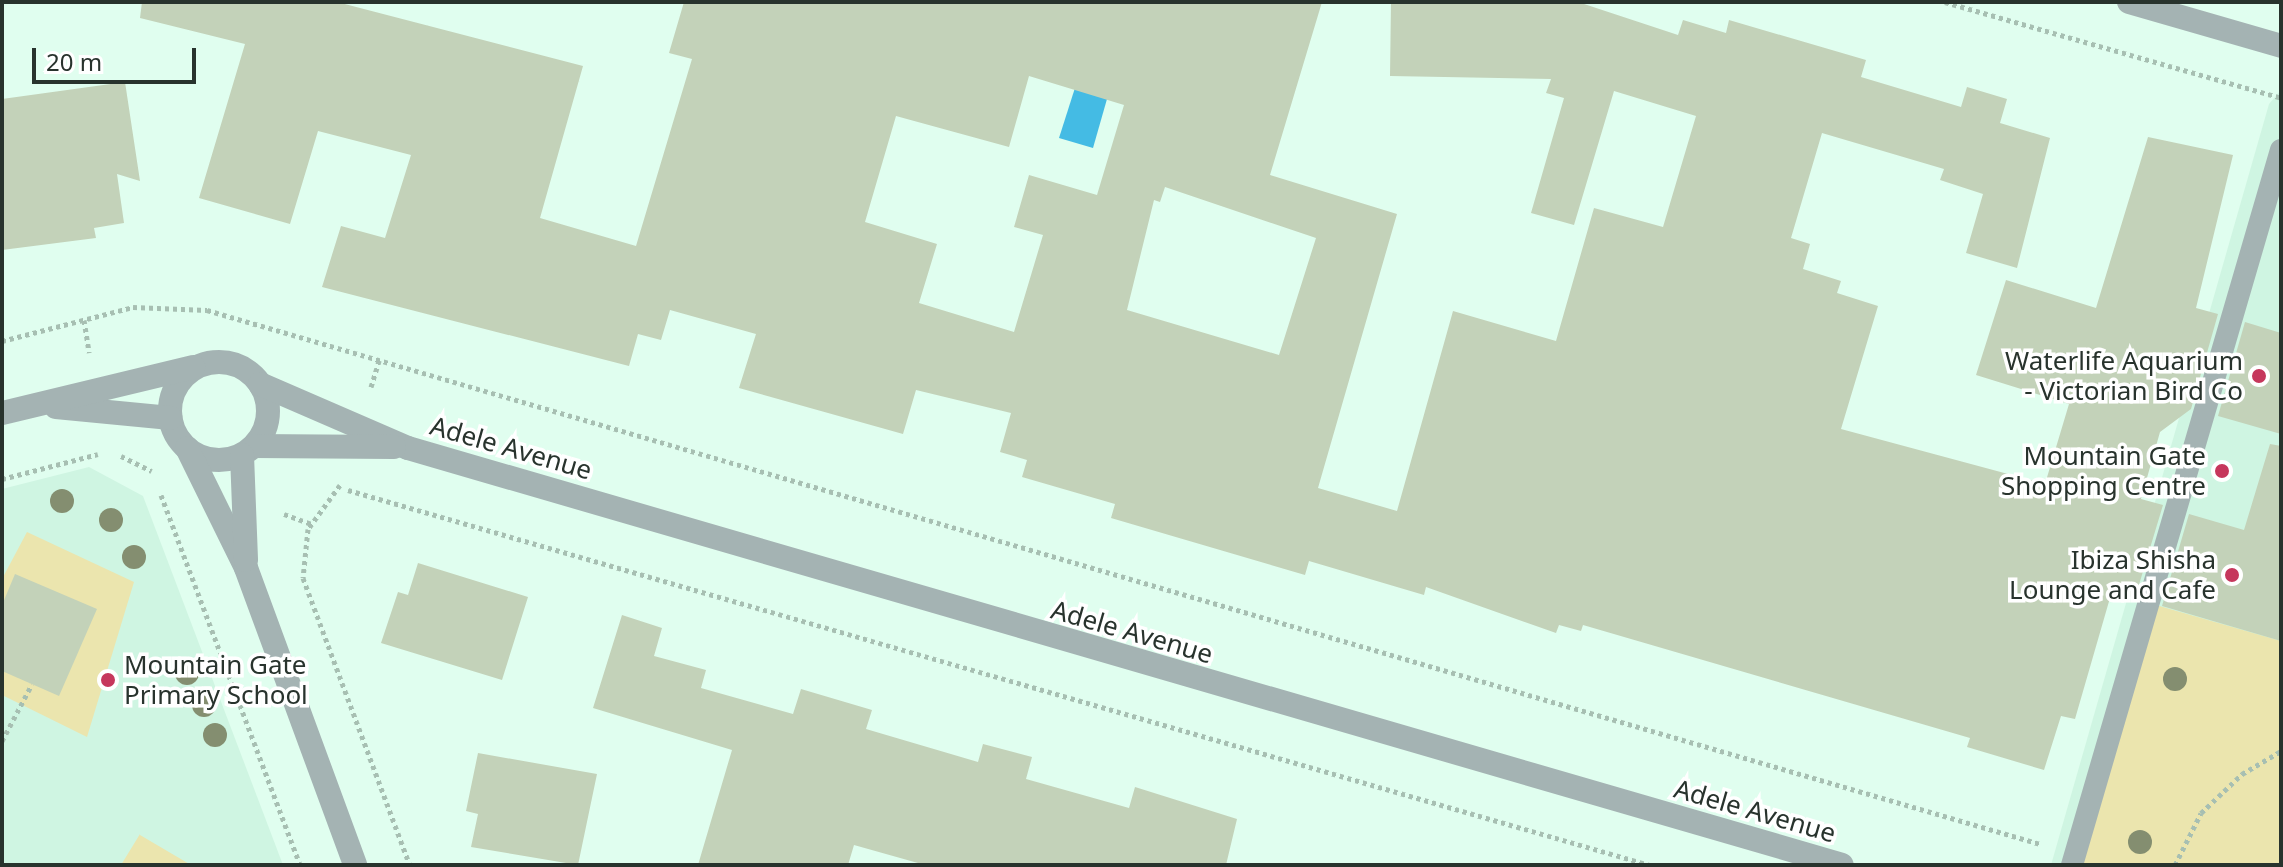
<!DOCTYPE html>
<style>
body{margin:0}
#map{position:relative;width:2283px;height:867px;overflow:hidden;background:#e0feef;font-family:"Noto Sans",sans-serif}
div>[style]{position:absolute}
.built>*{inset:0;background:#cff5e2}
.green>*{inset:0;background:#ebe5ae}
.water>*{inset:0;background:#44bbe4}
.building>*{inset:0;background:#c3d2b9}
.path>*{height:5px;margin-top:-2.5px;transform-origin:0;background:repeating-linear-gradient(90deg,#a7bfb2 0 4px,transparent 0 8px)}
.lane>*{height:22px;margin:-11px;padding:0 11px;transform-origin:11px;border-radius:11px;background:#a4b3b3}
.street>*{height:24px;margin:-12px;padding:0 12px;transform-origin:12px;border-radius:12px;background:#a4b3b3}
.street>.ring{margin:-12px;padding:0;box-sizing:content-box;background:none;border:24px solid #a4b3b3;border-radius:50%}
.trees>*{width:24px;height:24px;margin:-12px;border-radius:50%;background:#848e70}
.dots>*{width:22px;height:22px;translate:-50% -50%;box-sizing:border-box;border:4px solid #fff;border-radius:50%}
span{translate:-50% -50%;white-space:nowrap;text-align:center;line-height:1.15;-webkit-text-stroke:7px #fff;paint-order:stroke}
.poi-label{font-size:26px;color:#28332d}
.right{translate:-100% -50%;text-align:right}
.left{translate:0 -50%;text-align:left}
.street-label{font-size:26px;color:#28332d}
.frame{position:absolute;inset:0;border:4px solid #28332d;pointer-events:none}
.scale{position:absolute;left:32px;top:48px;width:164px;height:36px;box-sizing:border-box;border:4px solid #28332d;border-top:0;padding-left:10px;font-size:24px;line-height:28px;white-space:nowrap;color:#28332d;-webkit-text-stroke:6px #fff;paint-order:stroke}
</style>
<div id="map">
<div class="built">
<i style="clip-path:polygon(2281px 90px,2281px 865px,2051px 865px,2269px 104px)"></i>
<i style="clip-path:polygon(89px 467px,143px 496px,283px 865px,2px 865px,2px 489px)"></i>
</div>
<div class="green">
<i style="clip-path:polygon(27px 532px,134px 582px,87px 737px,2px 695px,2px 579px)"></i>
<i style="clip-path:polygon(2149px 603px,2281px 641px,2281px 865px,2072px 865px)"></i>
<i style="clip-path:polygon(140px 834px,140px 835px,191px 865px,121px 865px)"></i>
</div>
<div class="water">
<i style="clip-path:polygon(1081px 69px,1113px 78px,1093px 148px,1059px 138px)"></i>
</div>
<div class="building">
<i style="clip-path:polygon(evenodd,142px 2px,337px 2px,583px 66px,540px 218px,636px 246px,692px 59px,669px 53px,684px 2px,1322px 2px,1270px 175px,1397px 214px,1318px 488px,1397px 511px,1453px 311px,1556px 341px,1594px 208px,1663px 227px,1696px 116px,1614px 91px,1574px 225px,1531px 213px,1564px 98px,1546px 93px,1551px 79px,1390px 76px,1391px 2px,1578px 2px,1678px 35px,1683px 20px,1726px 33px,1729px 20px,1866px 60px,1861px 77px,1961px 107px,1967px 87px,2007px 99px,2000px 123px,2050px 138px,2017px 268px,1966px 253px,1983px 194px,1940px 180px,1944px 169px,1822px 133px,1791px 238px,1810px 244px,1803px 269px,1841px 281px,1837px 293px,1878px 306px,1841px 429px,2045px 484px,2069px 404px,1976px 375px,2006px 280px,2096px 308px,2148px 137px,2233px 155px,2196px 308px,2218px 314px,2191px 409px,2160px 432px,2141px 499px,2163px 505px,2135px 598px,2112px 591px,2075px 719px,2061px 716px,2044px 770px,1967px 747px,1970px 738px,1583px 625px,1581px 631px,1559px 625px,1556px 633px,1426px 587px,1424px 595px,1309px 561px,1305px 575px,1111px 518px,1115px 504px,1022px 477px,1027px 460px,1000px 452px,1011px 413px,916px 390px,903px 434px,739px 388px,756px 334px,670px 310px,661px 340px,638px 334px,629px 366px,322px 287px,341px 226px,385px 238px,411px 155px,318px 131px,290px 224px,199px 198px,245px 44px,140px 18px,142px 2px,1029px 76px,1124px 105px,1097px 195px,1029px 175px,1014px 227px,1043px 235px,1014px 332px,919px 303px,937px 244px,865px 222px,896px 116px,1009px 147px,1029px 76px,142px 2px,1165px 187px,1316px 238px,1279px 355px,1127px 310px,1154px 200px,1160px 202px,1165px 187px)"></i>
<i style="clip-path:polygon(125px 82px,140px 181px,117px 174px,124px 223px,94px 228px,96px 238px,2px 250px,2px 99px)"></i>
<i style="clip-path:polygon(2245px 322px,2281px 333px,2281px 434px,2218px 416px)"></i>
<i style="clip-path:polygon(2270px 444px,2281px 446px,2281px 641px,2162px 606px,2189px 514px,2244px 530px)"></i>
<i style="clip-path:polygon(418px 563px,528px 597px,502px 680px,381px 643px,398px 592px,408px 595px)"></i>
<i style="clip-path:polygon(15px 574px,97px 609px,59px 696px,2px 671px,2px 605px)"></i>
<i style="clip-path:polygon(622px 615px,662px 628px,654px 656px,706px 670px,701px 688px,793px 714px,801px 689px,872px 710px,866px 729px,978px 762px,983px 744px,1032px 757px,1026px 779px,1129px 808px,1135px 787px,1237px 819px,1226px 865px,925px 865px,854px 845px,848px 865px,698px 865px,732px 750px,593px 708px)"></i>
<i style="clip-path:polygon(478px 753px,597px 774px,578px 865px,471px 847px,478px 814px,466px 811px)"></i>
</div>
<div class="path">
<i style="left:1945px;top:2px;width:349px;rotate:15.9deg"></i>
<i style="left:84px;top:320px;width:33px;rotate:81deg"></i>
<i style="left:2px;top:341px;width:135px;rotate:-14.5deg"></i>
<i style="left:133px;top:307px;width:74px;rotate:2.3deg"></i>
<i style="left:207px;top:310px;width:1909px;rotate:16.24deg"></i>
<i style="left:371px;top:387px;width:28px;rotate:-73deg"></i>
<i style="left:121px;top:456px;width:34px;rotate:26deg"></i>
<i style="left:2px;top:479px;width:99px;rotate:-14.6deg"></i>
<i style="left:340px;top:485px;width:54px;rotate:126deg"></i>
<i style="left:308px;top:529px;width:49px;rotate:95.8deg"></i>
<i style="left:303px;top:578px;width:306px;rotate:69.6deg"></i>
<i style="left:348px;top:490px;width:1355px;rotate:16.07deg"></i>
<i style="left:161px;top:495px;width:395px;rotate:69.4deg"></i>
<i style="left:284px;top:514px;width:29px;rotate:20deg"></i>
<i style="left:2px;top:741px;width:64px;rotate:-62.2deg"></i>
<i style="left:2175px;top:865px;width:58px;rotate:-63.4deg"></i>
<i style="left:2201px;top:813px;width:57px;rotate:-43.6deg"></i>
<i style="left:2242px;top:774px;width:45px;rotate:-30.5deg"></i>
</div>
<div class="lane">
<i style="left:2072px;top:865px;width:745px;rotate:-73.71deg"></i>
</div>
<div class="street">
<i style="left:2129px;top:2px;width:158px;rotate:16.1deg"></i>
<i class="ring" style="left:170px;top:362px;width:74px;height:74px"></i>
<i style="left:260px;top:384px;width:161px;rotate:23.4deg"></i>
<i style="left:408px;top:448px;width:1493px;rotate:16.21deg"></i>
<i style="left:56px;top:407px;width:115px;rotate:5.5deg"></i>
<i style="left:2px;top:413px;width:197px;rotate:-13.5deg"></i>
<i style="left:254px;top:446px;width:140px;rotate:0.4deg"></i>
<i style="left:187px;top:448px;width:134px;rotate:63.8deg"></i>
<i style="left:246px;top:568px;width:316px;rotate:69.8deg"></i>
<i style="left:242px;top:455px;width:105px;rotate:87.8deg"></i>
</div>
<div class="trees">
<i style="left:62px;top:501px"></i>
<i style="left:111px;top:520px"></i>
<i style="left:134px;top:557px"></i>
<i style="left:187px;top:673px"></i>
<i style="left:2175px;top:679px"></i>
<i style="left:204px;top:705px"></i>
<i style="left:215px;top:735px"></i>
<i style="left:2140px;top:842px"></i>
</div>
<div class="dots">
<i style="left:2259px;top:376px;background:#c6375c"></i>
<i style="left:2222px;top:471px;background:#c6375c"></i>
<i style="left:2232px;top:575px;background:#c6375c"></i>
<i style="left:108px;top:680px;background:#c6375c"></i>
</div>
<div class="poi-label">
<span class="right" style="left:2243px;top:376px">Waterlife Aquarium<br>- Victorian Bird Co</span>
<span class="right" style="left:2206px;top:471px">Mountain Gate<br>Shopping Centre</span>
<span class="right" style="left:2216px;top:575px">Ibiza Shisha<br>Lounge and Cafe</span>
<span class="left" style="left:124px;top:680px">Mountain Gate<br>Primary School</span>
</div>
<div class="street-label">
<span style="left:511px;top:448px;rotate:16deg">Adele Avenue</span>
<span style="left:1132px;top:632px;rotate:16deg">Adele Avenue</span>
<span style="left:1755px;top:811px;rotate:16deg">Adele Avenue</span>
</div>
<div class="frame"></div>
<div class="scale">20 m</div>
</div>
